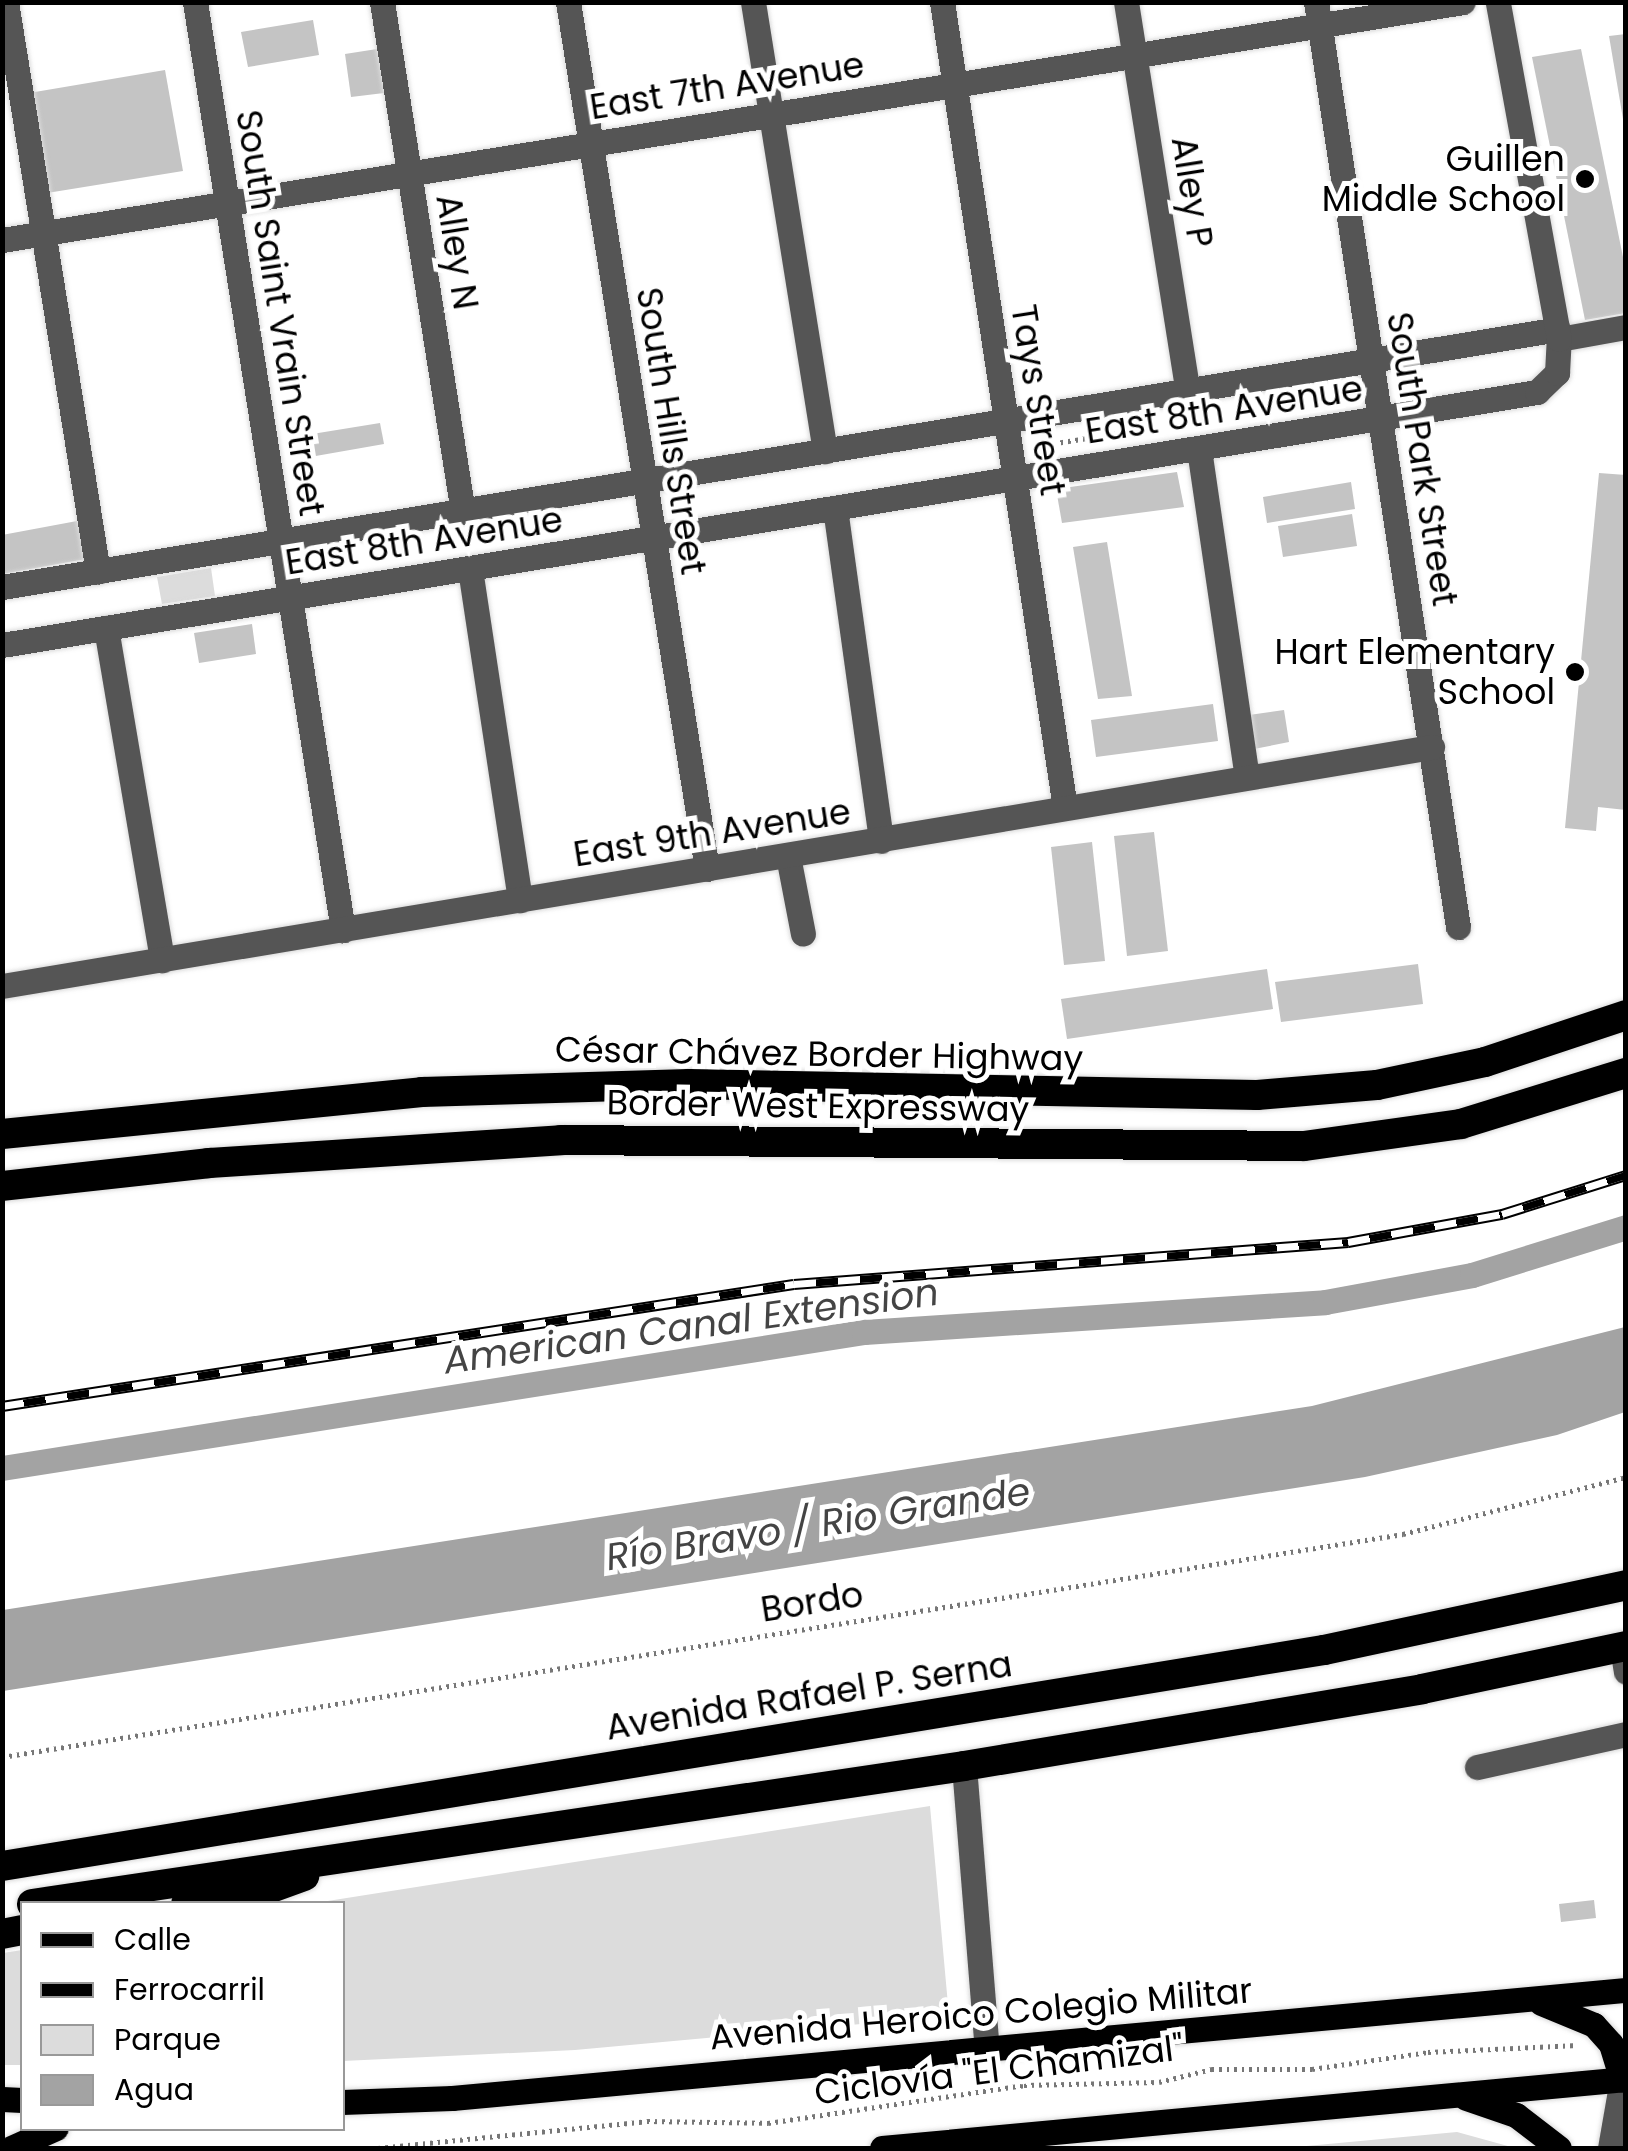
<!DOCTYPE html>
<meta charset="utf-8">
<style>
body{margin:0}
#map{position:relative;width:1628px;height:2151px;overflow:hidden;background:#fff;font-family:Poppins,sans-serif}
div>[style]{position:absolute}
.green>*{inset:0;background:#dcdcdc}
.water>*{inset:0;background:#a3a3a3}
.canal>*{height:25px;margin:-12.5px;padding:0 12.5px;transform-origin:12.5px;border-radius:12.5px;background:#a3a3a3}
.building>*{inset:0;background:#c4c4c4}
.path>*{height:5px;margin-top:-2.5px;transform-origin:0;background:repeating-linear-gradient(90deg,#777 0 2.5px,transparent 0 7.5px)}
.roads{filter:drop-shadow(0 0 2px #dbdbdb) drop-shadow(0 0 2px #dbdbdb)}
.minor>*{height:25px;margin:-12.5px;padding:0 12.5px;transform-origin:12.5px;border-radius:12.5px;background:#555}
.major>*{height:25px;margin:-12.5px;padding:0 12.5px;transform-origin:12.5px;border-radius:12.5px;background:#000}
.highway>*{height:30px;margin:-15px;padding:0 15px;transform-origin:15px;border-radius:15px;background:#000}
.rail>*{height:11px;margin-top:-5.5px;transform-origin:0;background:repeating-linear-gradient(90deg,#fff 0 22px,#000 0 44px);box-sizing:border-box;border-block:2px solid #000}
.dots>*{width:28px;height:28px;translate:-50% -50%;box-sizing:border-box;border:5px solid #fff;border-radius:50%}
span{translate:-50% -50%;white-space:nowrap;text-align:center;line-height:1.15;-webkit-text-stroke:10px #fff;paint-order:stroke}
.street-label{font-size:35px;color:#000}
.poi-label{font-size:35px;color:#000}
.right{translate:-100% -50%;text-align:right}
.water-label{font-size:38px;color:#444;font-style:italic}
.frame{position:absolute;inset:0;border:5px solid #000;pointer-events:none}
.legend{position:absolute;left:20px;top:1901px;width:325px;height:230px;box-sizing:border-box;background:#fff;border:2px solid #999;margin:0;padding:12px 18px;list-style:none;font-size:30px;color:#000}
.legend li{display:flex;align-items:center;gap:20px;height:50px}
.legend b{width:50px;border:2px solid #999}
</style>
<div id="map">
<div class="green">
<i style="clip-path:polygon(211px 568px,215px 596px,162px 604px,157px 577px)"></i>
<i style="clip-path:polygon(930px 1806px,949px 2016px,575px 2050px,343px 2061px,342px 1904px,315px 1903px)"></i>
<i style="clip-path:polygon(22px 1950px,22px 2065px,3px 2065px,3px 1953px)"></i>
<i style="clip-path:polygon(1457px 2132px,1515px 2148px,1285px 2148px)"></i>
</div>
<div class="water">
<i style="clip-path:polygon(1625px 1327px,1625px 1412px,1557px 1435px,1365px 1477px,3px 1691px,3px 1610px,1312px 1406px)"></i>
</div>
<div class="canal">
<i style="left:2px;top:1468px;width:873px;rotate:-8.97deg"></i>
<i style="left:864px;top:1332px;width:462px;rotate:-3.7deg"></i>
<i style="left:1325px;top:1302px;width:149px;rotate:-10.4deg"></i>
<i style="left:1472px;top:1275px;width:161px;rotate:-17.3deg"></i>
</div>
<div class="building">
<i style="clip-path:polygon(313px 20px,319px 55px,248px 67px,241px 32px)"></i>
<i style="clip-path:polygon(1626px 34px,1626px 119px,1623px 119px,1609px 36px)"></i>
<i style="clip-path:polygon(377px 49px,384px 93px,351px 97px,345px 54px)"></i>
<i style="clip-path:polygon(1581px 49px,1626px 272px,1626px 313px,1585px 320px,1532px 57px)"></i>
<i style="clip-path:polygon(165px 70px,183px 171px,47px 193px,29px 93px)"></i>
<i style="clip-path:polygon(380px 423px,384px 444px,310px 457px,306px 435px)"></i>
<i style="clip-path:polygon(1177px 472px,1184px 507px,1062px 523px,1056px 489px)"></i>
<i style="clip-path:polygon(1599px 473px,1626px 475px,1626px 810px,1598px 807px,1596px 831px,1565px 828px)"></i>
<i style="clip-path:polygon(1351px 482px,1355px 509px,1267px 523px,1263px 497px)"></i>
<i style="clip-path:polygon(1352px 514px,1357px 546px,1283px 557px,1278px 526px)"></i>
<i style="clip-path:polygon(77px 521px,86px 559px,2px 574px,2px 535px)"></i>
<i style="clip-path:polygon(1107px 542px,1132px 696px,1098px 699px,1073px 547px)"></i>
<i style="clip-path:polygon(252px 624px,256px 654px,199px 663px,194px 633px)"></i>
<i style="clip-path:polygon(1213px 704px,1218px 741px,1096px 757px,1091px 720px)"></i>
<i style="clip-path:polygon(1284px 710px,1289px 742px,1254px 749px,1249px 715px)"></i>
<i style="clip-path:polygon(1154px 832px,1168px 951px,1127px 956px,1114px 836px)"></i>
<i style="clip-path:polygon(1092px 842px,1105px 961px,1064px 965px,1051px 847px)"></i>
<i style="clip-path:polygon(1418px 964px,1423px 1004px,1281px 1022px,1275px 982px)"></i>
<i style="clip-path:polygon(1267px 969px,1273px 1009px,1067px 1039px,1061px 999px)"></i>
<i style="clip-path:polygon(1594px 1900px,1596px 1918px,1561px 1922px,1559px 1904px)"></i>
</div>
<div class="path">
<i style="left:1237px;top:413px;width:99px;rotate:-9.8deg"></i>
<i style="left:1335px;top:396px;width:7px;rotate:-74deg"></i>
<i style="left:1031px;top:447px;width:102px;rotate:-9deg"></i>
<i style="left:1132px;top:431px;width:6px;rotate:81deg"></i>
<i style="left:2px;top:1757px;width:1419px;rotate:-9.04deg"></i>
<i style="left:1403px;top:1534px;width:230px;rotate:-14.3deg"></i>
<i style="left:378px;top:2148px;width:270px;rotate:-5.7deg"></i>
<i style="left:647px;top:2121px;width:121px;rotate:0.9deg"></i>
<i style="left:768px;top:2123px;width:259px;rotate:-8.4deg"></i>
<i style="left:1024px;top:2085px;width:135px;rotate:-1.3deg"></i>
<i style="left:1159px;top:2082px;width:55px;rotate:-13.8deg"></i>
<i style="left:1212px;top:2069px;width:100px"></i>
<i style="left:1312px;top:2069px;width:117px;rotate:-8.3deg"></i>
<i style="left:1428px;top:2052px;width:150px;rotate:-2.7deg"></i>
</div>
<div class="roads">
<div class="minor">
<i style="left:6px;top:2px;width:577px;rotate:80.83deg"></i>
<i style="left:195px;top:2px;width:940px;rotate:80.94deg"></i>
<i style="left:382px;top:2px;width:516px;rotate:80.98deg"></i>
<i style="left:568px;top:2px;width:878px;rotate:80.89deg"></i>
<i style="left:753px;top:2px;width:455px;rotate:80.9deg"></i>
<i style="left:942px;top:2px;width:815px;rotate:81.32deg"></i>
<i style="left:1126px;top:2px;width:395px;rotate:81deg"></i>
<i style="left:1316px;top:2px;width:936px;rotate:81.27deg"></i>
<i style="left:2px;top:240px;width:1480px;rotate:-9.25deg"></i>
<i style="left:1559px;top:339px;width:68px;rotate:-10.2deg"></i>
<i style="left:1199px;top:449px;width:331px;rotate:81.7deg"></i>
<i style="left:835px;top:508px;width:336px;rotate:82.1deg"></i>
<i style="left:470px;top:569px;width:335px;rotate:81.4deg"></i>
<i style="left:2px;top:587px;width:1577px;rotate:-9.41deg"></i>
<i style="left:106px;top:628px;width:337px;rotate:80.4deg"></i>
<i style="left:2px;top:645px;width:1556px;rotate:-9.36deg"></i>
<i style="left:1537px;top:392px;width:28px;rotate:-44deg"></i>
<i style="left:1557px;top:373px;width:34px;rotate:-87deg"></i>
<i style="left:1559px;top:339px;width:342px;rotate:-100.3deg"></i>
<i style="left:788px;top:856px;width:79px;rotate:79.1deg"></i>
<i style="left:2px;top:986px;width:1450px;rotate:-9.49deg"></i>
<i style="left:1622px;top:1647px;width:25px;rotate:81deg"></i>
<i style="left:964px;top:1766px;width:284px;rotate:85.4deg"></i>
<i style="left:1477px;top:1767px;width:153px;rotate:-12.5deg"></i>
<i style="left:1610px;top:2148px;width:70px;rotate:-80.1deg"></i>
</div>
<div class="major">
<i style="left:1541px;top:2003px;width:57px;rotate:22.5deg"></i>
<i style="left:1594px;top:2025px;width:25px;rotate:48deg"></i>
<i style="left:1611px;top:2044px;width:37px;rotate:73deg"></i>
<i style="left:1466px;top:2098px;width:53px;rotate:18.8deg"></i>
<i style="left:1516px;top:2115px;width:54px;rotate:37.5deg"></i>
<i style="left:2px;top:2099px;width:20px;rotate:3deg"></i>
<i style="left:342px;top:2102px;width:110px;rotate:-2.1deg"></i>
<i style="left:452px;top:2098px;width:1179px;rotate:-5.26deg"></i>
<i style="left:11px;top:2148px;width:49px;rotate:-24deg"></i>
<i style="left:882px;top:2148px;width:747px;rotate:-5.3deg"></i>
</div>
<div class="highway">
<i style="left:2px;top:1134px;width:422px;rotate:-5.7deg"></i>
<i style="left:422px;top:1092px;width:267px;rotate:-1.7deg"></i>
<i style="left:689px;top:1084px;width:568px;rotate:1.11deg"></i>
<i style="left:1257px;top:1095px;width:120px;rotate:-4.8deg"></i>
<i style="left:1377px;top:1085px;width:110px;rotate:-12deg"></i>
<i style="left:1485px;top:1062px;width:149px;rotate:-18.4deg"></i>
<i style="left:2px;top:1186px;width:208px;rotate:-6.3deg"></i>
<i style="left:209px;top:1163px;width:353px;rotate:-3.7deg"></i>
<i style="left:561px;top:1140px;width:743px;rotate:0.46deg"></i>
<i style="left:1304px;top:1146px;width:159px;rotate:-8deg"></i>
<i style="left:1461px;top:1124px;width:173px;rotate:-17.2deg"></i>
<i style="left:2px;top:1866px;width:1340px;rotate:-9.28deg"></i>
<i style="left:1324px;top:1650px;width:309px;rotate:-12.1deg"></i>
<i style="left:32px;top:1904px;width:942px;rotate:-8.42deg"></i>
<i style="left:964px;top:1766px;width:464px;rotate:-9.5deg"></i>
<i style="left:1422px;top:1689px;width:208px;rotate:-11.9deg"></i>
<i style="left:186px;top:1904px;width:78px;rotate:-9.6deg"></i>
<i style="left:263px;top:1891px;width:44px;rotate:-20.1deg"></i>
<i style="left:2px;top:1934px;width:20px;rotate:-11deg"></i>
</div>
</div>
<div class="rail">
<i style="left:2px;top:1406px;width:801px;rotate:-8.76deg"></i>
<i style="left:794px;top:1284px;width:556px;rotate:-4.34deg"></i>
<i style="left:1348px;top:1242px;width:157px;rotate:-10.3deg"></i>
<i style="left:1502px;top:1214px;width:130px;rotate:-17.5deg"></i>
</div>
<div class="dots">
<i style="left:1585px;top:179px;background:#000"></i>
<i style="left:1575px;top:672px;background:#000"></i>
</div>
<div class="street-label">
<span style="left:727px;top:86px;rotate:-9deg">East 7th Avenue</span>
<span style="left:1192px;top:192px;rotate:81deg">Alley P</span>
<span style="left:457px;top:252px;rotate:81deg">Alley N</span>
<span style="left:280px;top:313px;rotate:81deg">South Saint Vrain Street</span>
<span style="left:1038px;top:400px;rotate:81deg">Tays Street</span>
<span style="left:1224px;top:410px;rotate:-9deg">East 8th Avenue</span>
<span style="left:671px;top:431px;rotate:81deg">South Hills Street</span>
<span style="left:1422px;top:459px;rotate:81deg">South Park Street</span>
<span style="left:424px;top:541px;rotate:-9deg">East 8th Avenue</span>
<span style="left:712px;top:833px;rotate:-9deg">East 9th Avenue</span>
<span style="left:819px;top:1054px;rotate:1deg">César Chávez Border Highway</span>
<span style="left:818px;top:1106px;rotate:1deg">Border West Expressway</span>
<span style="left:812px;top:1602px;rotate:-9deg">Bordo</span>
<span style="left:809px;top:1696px;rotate:-9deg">Avenida Rafael P. Serna</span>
<span style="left:981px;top:2014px;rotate:-5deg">Avenida Heroico Colegio Militar</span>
<span style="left:999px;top:2070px;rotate:-7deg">Ciclovía "El Chamizal"</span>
</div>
<div class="poi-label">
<span class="right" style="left:1565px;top:179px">Guillen<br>Middle School</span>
<span class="right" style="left:1555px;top:672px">Hart Elementary<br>School</span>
</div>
<div class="water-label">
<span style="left:691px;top:1326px;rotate:-8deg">American Canal Extension</span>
<span style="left:818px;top:1524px;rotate:-9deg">Río Bravo / Rio Grande</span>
</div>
<div class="frame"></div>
<ul class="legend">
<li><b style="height:12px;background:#000"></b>Calle</li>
<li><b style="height:12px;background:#000"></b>Ferrocarril</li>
<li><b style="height:28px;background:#dcdcdc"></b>Parque</li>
<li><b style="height:28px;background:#a3a3a3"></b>Agua</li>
</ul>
</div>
